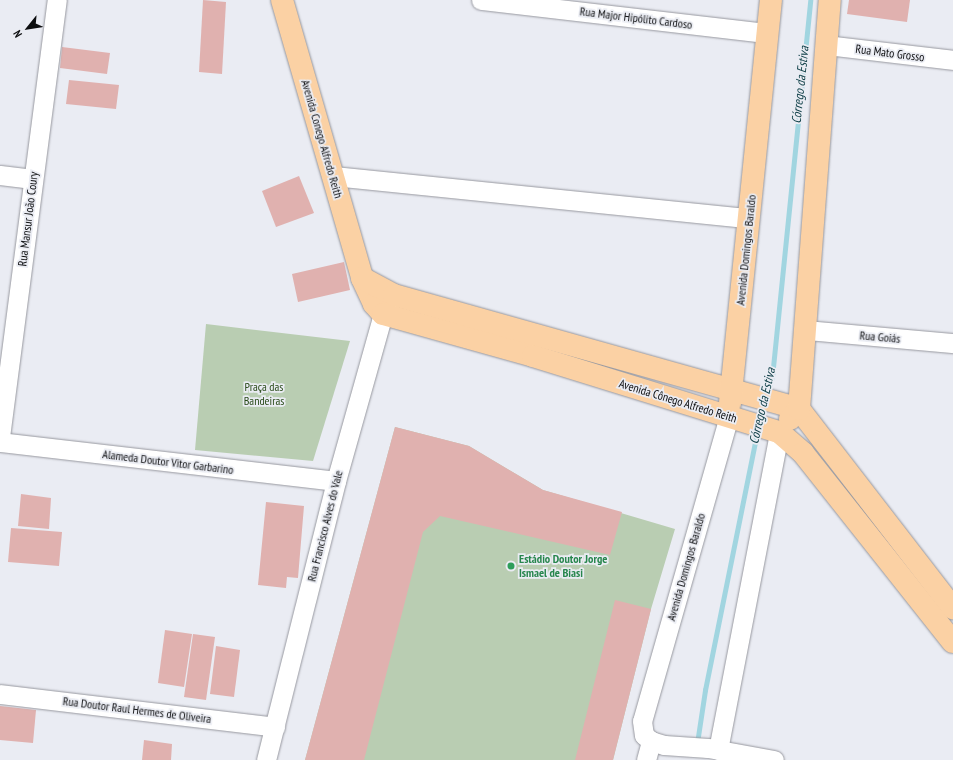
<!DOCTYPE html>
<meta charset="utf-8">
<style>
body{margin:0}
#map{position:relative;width:953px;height:760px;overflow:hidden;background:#eaecf3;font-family:"PT Sans Narrow",sans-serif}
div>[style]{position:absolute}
.green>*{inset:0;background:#b9cdb2}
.stream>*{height:5px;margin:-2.5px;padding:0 2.5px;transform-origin:2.5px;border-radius:2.5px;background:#a1d5e0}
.building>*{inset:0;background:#e0b1af}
.roads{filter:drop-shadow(0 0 1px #97989f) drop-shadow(0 0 1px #97989f)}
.minor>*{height:19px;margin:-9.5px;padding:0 9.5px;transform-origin:9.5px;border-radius:9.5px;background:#fff}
.major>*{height:22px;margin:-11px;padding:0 11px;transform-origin:11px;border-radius:11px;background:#fbd1a4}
.dots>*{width:11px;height:11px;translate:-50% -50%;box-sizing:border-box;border:2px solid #eaecf3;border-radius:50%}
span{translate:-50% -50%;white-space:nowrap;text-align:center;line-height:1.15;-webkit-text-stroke:3.5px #eaecf3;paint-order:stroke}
.street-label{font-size:12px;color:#0c0d0f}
.park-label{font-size:12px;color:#284a18}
.leisure-label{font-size:12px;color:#27864d;font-weight:700}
.left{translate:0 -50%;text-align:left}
.water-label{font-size:13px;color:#0c3d45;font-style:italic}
.north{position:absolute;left:8px;top:8px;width:40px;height:40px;-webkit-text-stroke:3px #eaecf3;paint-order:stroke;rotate:240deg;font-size:11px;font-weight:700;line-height:16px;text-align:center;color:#0c0d0f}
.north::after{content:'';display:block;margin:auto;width:14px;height:18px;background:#0c0d0f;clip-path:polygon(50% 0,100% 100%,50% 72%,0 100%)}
</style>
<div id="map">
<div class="green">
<i style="clip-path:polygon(206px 324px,350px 341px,313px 461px,195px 450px)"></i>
<i style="clip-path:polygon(395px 427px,469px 446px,543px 490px,675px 529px,651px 609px,613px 760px,305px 760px)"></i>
</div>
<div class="stream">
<i style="left:767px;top:394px;width:18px;rotate:-74deg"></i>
<i style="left:772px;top:377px;width:379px;rotate:-84.2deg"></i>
<i style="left:759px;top:421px;width:18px;rotate:-74deg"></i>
<i style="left:697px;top:743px;width:54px;rotate:-81.4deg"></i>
<i style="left:705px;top:690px;width:264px;rotate:-78.6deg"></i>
</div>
<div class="building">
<i style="clip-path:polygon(203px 0,226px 2px,222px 74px,199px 72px)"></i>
<i style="clip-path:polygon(849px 0,910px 0,907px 22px,847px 14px)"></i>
<i style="clip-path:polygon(62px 47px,110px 53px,107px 74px,60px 68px)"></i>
<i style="clip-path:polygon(69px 80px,119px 85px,116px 109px,66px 104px)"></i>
<i style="clip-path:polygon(299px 176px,314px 213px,276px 227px,262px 191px)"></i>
<i style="clip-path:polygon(344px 262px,350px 290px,298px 302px,292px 274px)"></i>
<i style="clip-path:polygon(395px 427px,469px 446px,543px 490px,622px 512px,610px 555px,440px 516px,423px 532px,364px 760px,305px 760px)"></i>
<i style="clip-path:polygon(21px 494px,51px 498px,49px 529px,18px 526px)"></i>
<i style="clip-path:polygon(266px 502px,304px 506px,298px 578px,287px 577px,286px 588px,258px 585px)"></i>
<i style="clip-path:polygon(11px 528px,62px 532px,59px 566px,8px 562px)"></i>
<i style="clip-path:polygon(615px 600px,651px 609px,613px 760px,575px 760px)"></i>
<i style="clip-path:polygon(165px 630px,192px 634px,184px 687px,158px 683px)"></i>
<i style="clip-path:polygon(193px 634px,215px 637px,206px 700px,184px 697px)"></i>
<i style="clip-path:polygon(216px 646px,240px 650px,234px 697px,210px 694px)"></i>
<i style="clip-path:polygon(0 706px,36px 710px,33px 743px,0 740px)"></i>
<i style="clip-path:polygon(144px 740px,172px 744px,171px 760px,142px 760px)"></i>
</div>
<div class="roads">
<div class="minor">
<i style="left:481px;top:0;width:288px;rotate:6.6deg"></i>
<i style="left:826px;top:45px;width:128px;rotate:6.7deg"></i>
<i style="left:0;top:175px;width:33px;rotate:7deg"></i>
<i style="left:333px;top:176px;width:418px;rotate:5.8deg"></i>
<i style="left:806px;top:330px;width:148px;rotate:5.1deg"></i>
<i style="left:729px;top:416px;width:317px;rotate:105.9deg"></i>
<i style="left:642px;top:721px;width:14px;rotate:82deg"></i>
<i style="left:644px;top:735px;width:9px;rotate:41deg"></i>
<i style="left:651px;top:741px;width:14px;rotate:17deg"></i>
<i style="left:664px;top:745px;width:44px;rotate:3.9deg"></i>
<i style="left:708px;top:748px;width:67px;rotate:10.3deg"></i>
<i style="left:0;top:437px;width:441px;rotate:-82.6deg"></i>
<i style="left:0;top:442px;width:338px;rotate:6.6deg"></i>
<i style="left:0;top:694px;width:277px;rotate:6.8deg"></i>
<i style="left:718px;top:750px;width:324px;rotate:-79.1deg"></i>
<i style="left:266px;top:760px;width:288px;rotate:-75.9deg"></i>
<i style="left:336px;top:481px;width:173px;rotate:-74.3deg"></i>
<i style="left:383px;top:314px;width:15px;rotate:-58deg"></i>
<i style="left:646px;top:760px;width:20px;rotate:-75deg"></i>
</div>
<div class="major">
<i style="left:282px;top:0;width:289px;rotate:73.9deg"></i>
<i style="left:362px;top:278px;width:29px;rotate:65deg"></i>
<i style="left:374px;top:304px;width:13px;rotate:48deg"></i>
<i style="left:383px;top:314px;width:156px;rotate:15.6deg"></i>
<i style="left:533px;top:356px;width:257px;rotate:17.2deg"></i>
<i style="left:779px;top:432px;width:32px;rotate:41deg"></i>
<i style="left:803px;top:453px;width:241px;rotate:51.6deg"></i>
<i style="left:362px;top:278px;width:36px;rotate:28deg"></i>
<i style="left:394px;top:295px;width:421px;rotate:15.7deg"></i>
<i style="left:799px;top:409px;width:252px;rotate:52.3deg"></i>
<i style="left:730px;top:403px;width:405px;rotate:-84.2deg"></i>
<i style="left:790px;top:419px;width:13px;rotate:-48deg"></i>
<i style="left:799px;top:409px;width:410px;rotate:-85.7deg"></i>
</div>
</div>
<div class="dots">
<i style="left:511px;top:566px;background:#2e9e5b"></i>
</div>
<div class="street-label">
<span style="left:636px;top:18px;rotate:7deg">Rua Major Hipólito Cardoso</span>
<span style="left:890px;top:53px;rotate:7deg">Rua Mato Grosso</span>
<span style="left:322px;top:139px;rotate:74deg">Avenida Conego Alfredo Reith</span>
<span style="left:28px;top:219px;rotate:-83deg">Rua Mansur João Coury</span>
<span style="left:746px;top:250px;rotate:-84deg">Avenida Domingos Baraldo</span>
<span style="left:880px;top:337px;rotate:5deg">Rua Goiás</span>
<span style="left:678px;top:401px;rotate:17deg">Avenida Cônego Alfredo Reith</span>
<span style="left:168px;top:462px;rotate:7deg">Alameda Doutor Vitor Garbarino</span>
<span style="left:325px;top:526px;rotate:-76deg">Rua Francisco Alves do Vale</span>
<span style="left:686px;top:567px;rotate:-74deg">Avenida Domingos Baraldo</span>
<span style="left:137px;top:710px;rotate:7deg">Rua Doutor Raul Hermes de Oliveira</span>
</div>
<div class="park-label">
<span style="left:264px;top:394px">Praça das<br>Bandeiras</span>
</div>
<div class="leisure-label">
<span class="left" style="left:519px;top:566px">Estádio Doutor Jorge<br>Ismael de Biasi</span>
</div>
<div class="water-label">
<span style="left:801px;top:85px;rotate:-84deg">Córrego da Estiva</span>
<span style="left:763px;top:406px;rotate:-77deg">Córrego da Estiva</span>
</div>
<div class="north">N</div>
</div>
